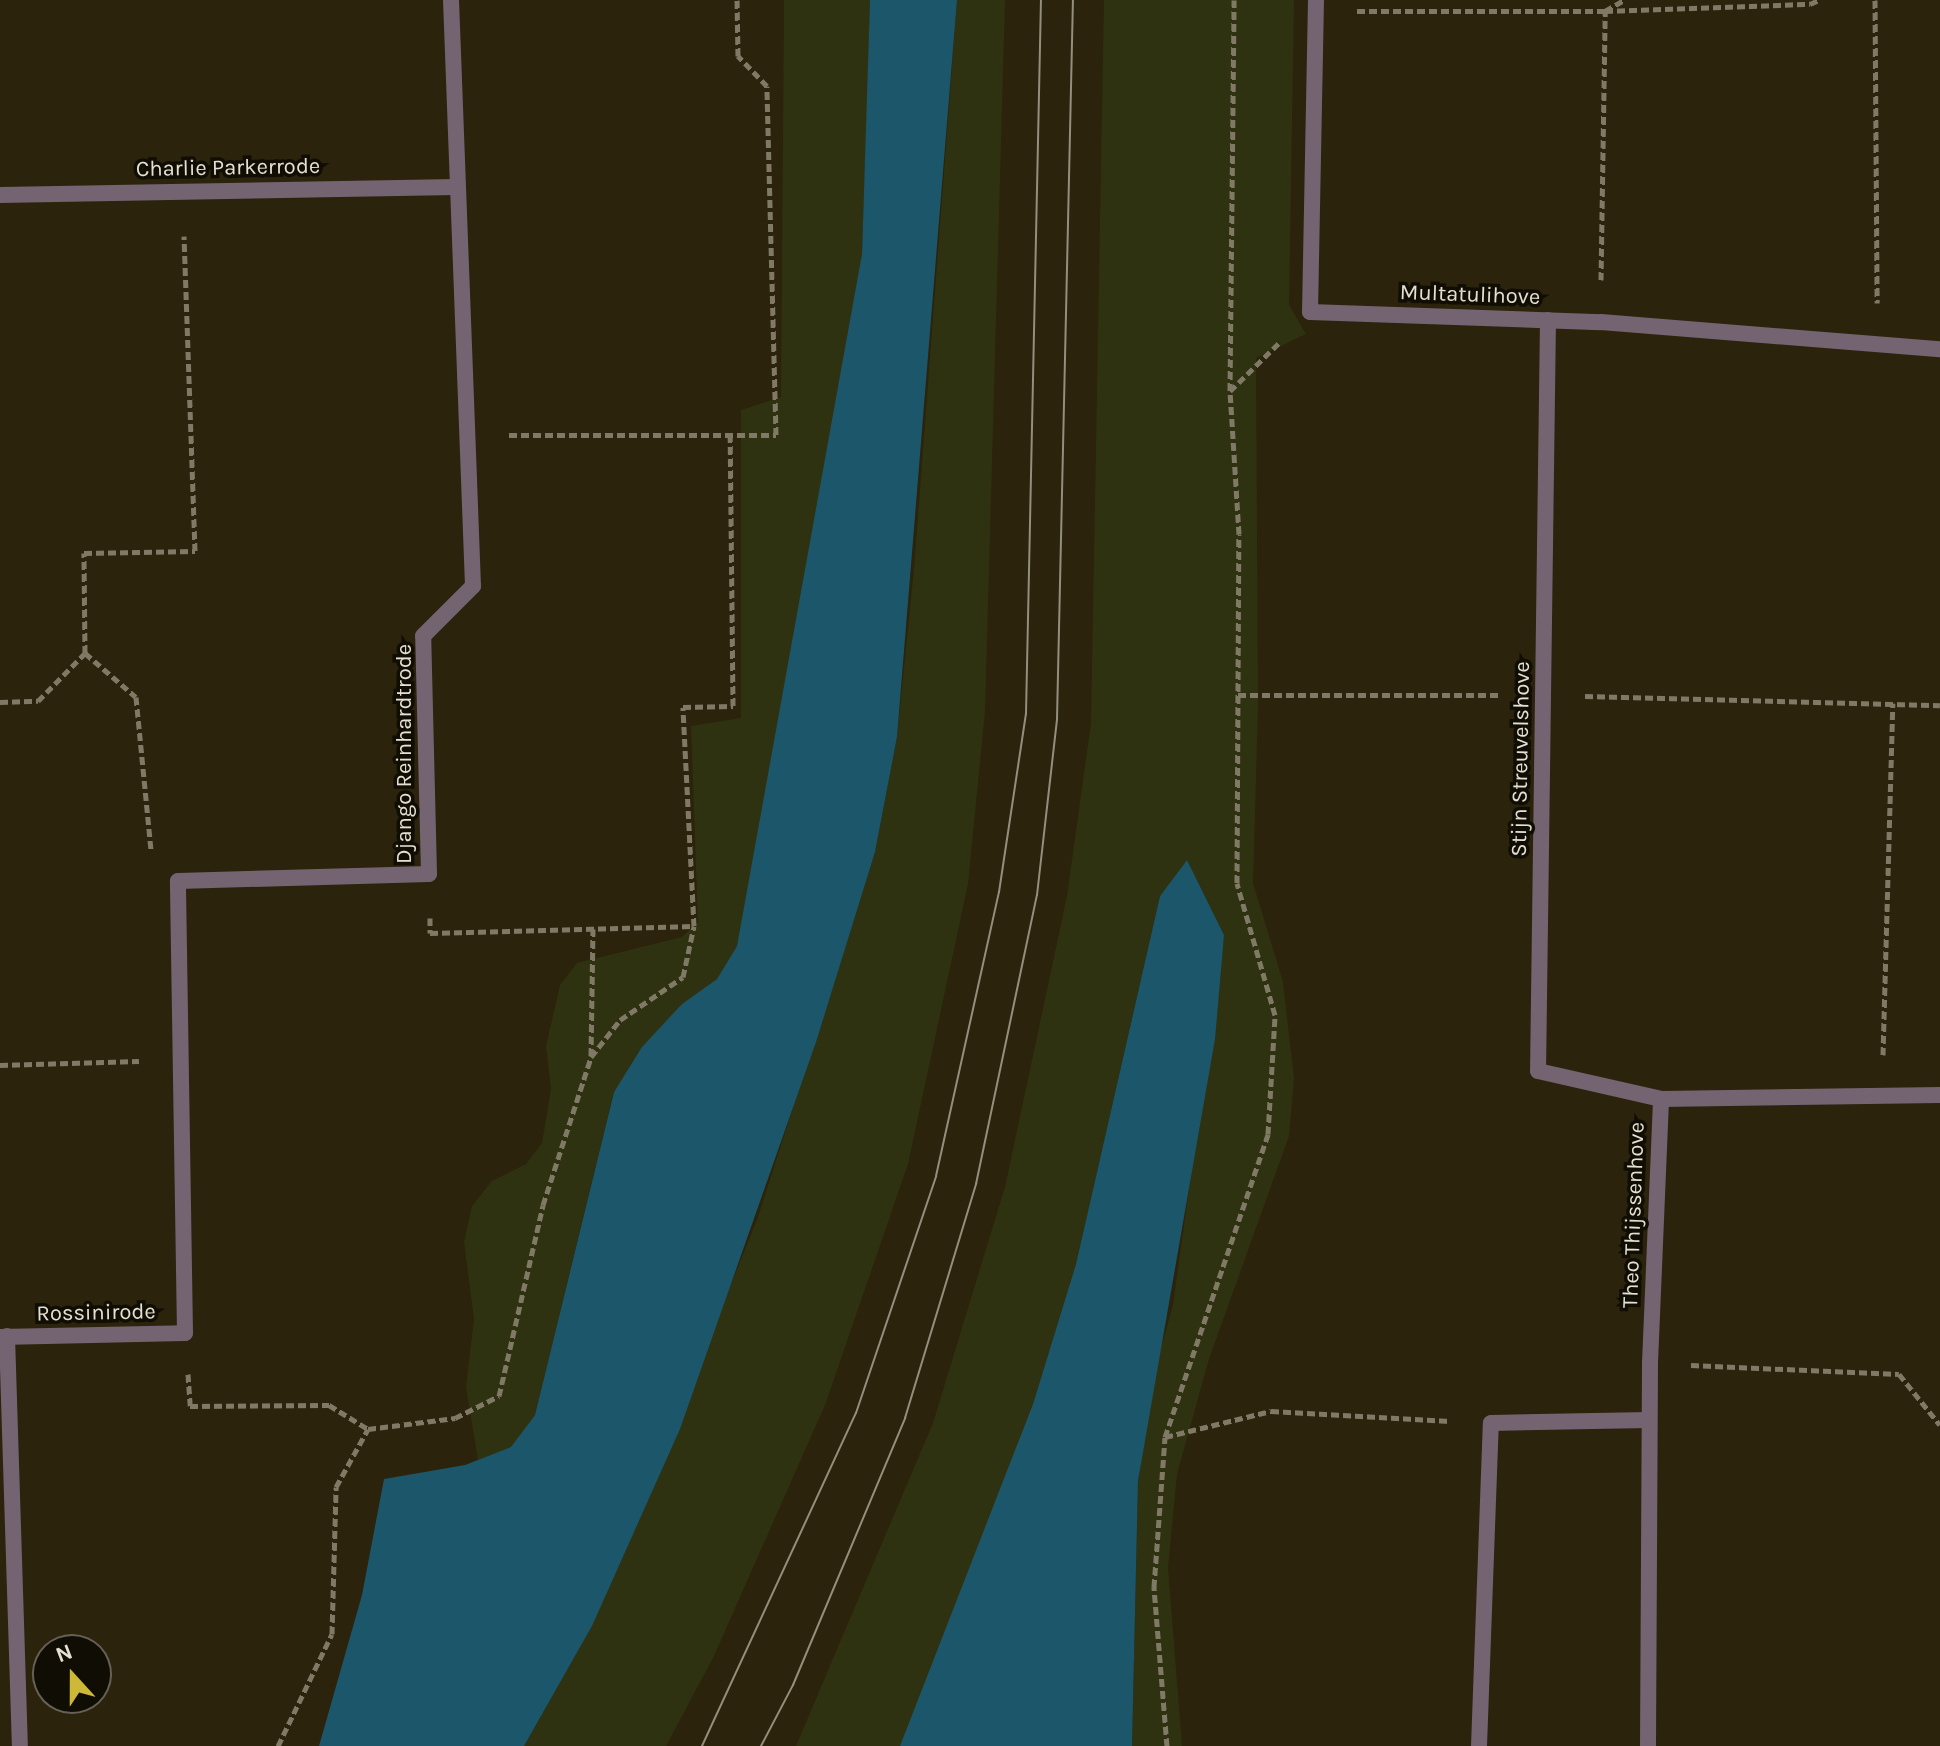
<!DOCTYPE html>
<style>
body{margin:0}
#map{position:relative;width:1940px;height:1746px;overflow:hidden;background:#2b230b;font-family:Karla,sans-serif}
div>[style]{position:absolute}
.green>*{inset:0;background:#2f3210}
.water>*{inset:0;background:#1b566a}
.path>*{height:5px;margin-top:-2.5px;transform-origin:0;background:repeating-linear-gradient(90deg,#807966 0 8px,transparent 0 12px)}
.minor>*{height:16px;margin:-8px;padding:0 8px;transform-origin:8px;border-radius:8px;background:#746371}
.tram>*{height:2px;margin:-1px;padding:0 1px;transform-origin:1px;border-radius:1px;background:#948e7c}
span{translate:-50% -50%;white-space:nowrap;text-align:center;line-height:1.15;-webkit-text-stroke:7px #100d04;paint-order:stroke}
.street-label{font-size:22px;color:#e5e0d2}
.north{position:absolute;left:32px;top:1634px;width:80px;height:80px;box-sizing:border-box;background:#100d04;border:2px solid #656156;border-radius:50%;rotate:339deg;font-size:22px;font-weight:700;line-height:32px;text-align:center;color:#e5e0d2}
.north::after{content:'';display:block;margin:auto;width:28px;height:36px;background:#ceb837;clip-path:polygon(50% 0,100% 100%,50% 72%,0 100%)}
</style>
<div id="map">
<div class="green">
<i style="clip-path:polygon(784px 0,870px 0,867px 122px,862px 254px,843px 381px,747px 906px,737px 946px,717px 979px,682px 1004px,614px 1091px,535px 1415px,512px 1447px,478px 1460px,466px 1387px,474px 1319px,464px 1242px,472px 1206px,492px 1181px,526px 1164px,542px 1143px,551px 1089px,546px 1046px,560px 985px,577px 963px,682px 937px,698px 922px,691px 726px,741px 718px,741px 410px,781px 397px)"></i>
<i style="clip-path:polygon(957px 0,1005px 0,985px 711px,968px 884px,908px 1164px,825px 1405px,713px 1658px,666px 1746px,524px 1746px,592px 1626px,757px 1220px,875px 852px,897px 737px,914px 569px)"></i>
<i style="clip-path:polygon(1104px 0,1294px 0,1289px 305px,1306px 334px,1256px 358px,1258px 707px,1253px 883px,1283px 982px,1294px 1078px,1289px 1136px,1209px 1359px,1177px 1474px,1168px 1568px,1182px 1746px,1132px 1746px,1138px 1481px,1157px 1362px,1173px 1305px,1224px 935px,1187px 860px,1160px 896px,1076px 1264px,1033px 1404px,913px 1718px,900px 1746px,796px 1746px,933px 1423px,1005px 1187px,1067px 896px,1091px 723px)"></i>
</div>
<div class="water">
<i style="clip-path:polygon(870px 0,957px 0,897px 737px,875px 852px,816px 1042px,680px 1429px,592px 1626px,524px 1746px,319px 1746px,362px 1595px,384px 1479px,465px 1465px,511px 1447px,535px 1415px,614px 1092px,642px 1047px,682px 1004px,717px 979px,737px 946px,862px 254px)"></i>
<i style="clip-path:polygon(1187px 860px,1224px 935px,1215px 1039px,1138px 1481px,1132px 1746px,900px 1746px,1033px 1404px,1076px 1264px,1160px 896px)"></i>
</div>
<div class="path">
<i style="left:1875px;top:0;width:303px;rotate:89.6deg"></i>
<i style="left:1357px;top:11px;width:248px"></i>
<i style="left:1605px;top:11px;width:205px;rotate:-2deg"></i>
<i style="left:1810px;top:4px;width:10px;rotate:-24deg"></i>
<i style="left:1601px;top:280px;width:269px;rotate:-89.1deg"></i>
<i style="left:1605px;top:11px;width:22px;rotate:-30deg"></i>
<i style="left:1230px;top:391px;width:391px;rotate:-89.4deg"></i>
<i style="left:509px;top:435px;width:267px"></i>
<i style="left:776px;top:435px;width:349px;rotate:-91.5deg"></i>
<i style="left:767px;top:86px;width:42px;rotate:-134deg"></i>
<i style="left:738px;top:56px;width:56px;rotate:-91deg"></i>
<i style="left:85px;top:653px;width:100px;rotate:-90.6deg"></i>
<i style="left:84px;top:553px;width:111px;rotate:-1deg"></i>
<i style="left:195px;top:551px;width:315px;rotate:-92deg"></i>
<i style="left:1238px;top:695px;width:261px"></i>
<i style="left:1585px;top:696px;width:355px;rotate:1.5deg"></i>
<i style="left:0;top:702px;width:38px;rotate:-2deg"></i>
<i style="left:38px;top:701px;width:67px;rotate:-45.6deg"></i>
<i style="left:85px;top:653px;width:67px;rotate:40.8deg"></i>
<i style="left:136px;top:697px;width:154px;rotate:84.4deg"></i>
<i style="left:430px;top:918px;width:15px;rotate:90deg"></i>
<i style="left:430px;top:933px;width:264px;rotate:-1.5deg"></i>
<i style="left:1883px;top:1055px;width:352px;rotate:-88.4deg"></i>
<i style="left:591px;top:1056px;width:127px;rotate:-89.1deg"></i>
<i style="left:0;top:1065px;width:139px;rotate:-1.6deg"></i>
<i style="left:1691px;top:1365px;width:208px;rotate:2.5deg"></i>
<i style="left:1899px;top:1374px;width:65px;rotate:51.2deg"></i>
<i style="left:188px;top:1374px;width:32px;rotate:86deg"></i>
<i style="left:190px;top:1406px;width:139px;rotate:-0.4deg"></i>
<i style="left:329px;top:1405px;width:46px;rotate:31.6deg"></i>
<i style="left:368px;top:1429px;width:88px;rotate:-7.2deg"></i>
<i style="left:455px;top:1418px;width:49px;rotate:-26.6deg"></i>
<i style="left:499px;top:1396px;width:196px;rotate:-77deg"></i>
<i style="left:543px;top:1205px;width:156px;rotate:-72deg"></i>
<i style="left:591px;top:1057px;width:47px;rotate:-51.9deg"></i>
<i style="left:620px;top:1020px;width:76px;rotate:-34.3deg"></i>
<i style="left:683px;top:977px;width:52px;rotate:-77.8deg"></i>
<i style="left:694px;top:926px;width:219px;rotate:-92.9deg"></i>
<i style="left:683px;top:707px;width:50px;rotate:-1.1deg"></i>
<i style="left:733px;top:706px;width:270px;rotate:-90.6deg"></i>
<i style="left:1165px;top:1437px;width:109px;rotate:-13.8deg"></i>
<i style="left:1271px;top:1411px;width:179px;rotate:3.2deg"></i>
<i style="left:278px;top:1746px;width:124px;rotate:-64.3deg"></i>
<i style="left:332px;top:1634px;width:147px;rotate:-88.4deg"></i>
<i style="left:336px;top:1487px;width:66px;rotate:-61.1deg"></i>
<i style="left:1167px;top:1746px;width:160px;rotate:-94.7deg"></i>
<i style="left:1154px;top:1587px;width:150px;rotate:-85.8deg"></i>
<i style="left:1165px;top:1437px;width:320px;rotate:-71.2deg"></i>
<i style="left:1268px;top:1134px;width:119px;rotate:-86.6deg"></i>
<i style="left:1275px;top:1015px;width:137px;rotate:-106.1deg"></i>
<i style="left:1237px;top:883px;width:349px;rotate:-89.7deg"></i>
<i style="left:1239px;top:534px;width:143px;rotate:-93.6deg"></i>
<i style="left:1230px;top:391px;width:71px;rotate:-44.4deg"></i>
</div>
<div class="minor">
<i style="left:1316px;top:0;width:312px;rotate:91.1deg"></i>
<i style="left:1310px;top:312px;width:291px;rotate:2deg"></i>
<i style="left:1601px;top:322px;width:340px;rotate:4.6deg"></i>
<i style="left:0;top:195px;width:456px;rotate:-1deg"></i>
<i style="left:1548px;top:320px;width:751px;rotate:90.76deg"></i>
<i style="left:1538px;top:1071px;width:126px;rotate:12.8deg"></i>
<i style="left:1661px;top:1099px;width:279px;rotate:-0.8deg"></i>
<i style="left:7px;top:1336px;width:410px;rotate:88.2deg"></i>
<i style="left:0;top:1337px;width:185px;rotate:-1.2deg"></i>
<i style="left:185px;top:1333px;width:452px;rotate:-90.9deg"></i>
<i style="left:178px;top:881px;width:251px;rotate:-1.6deg"></i>
<i style="left:429px;top:874px;width:238px;rotate:-91.4deg"></i>
<i style="left:423px;top:636px;width:71px;rotate:-45deg"></i>
<i style="left:473px;top:586px;width:586px;rotate:-92.15deg"></i>
<i style="left:1479px;top:1746px;width:323px;rotate:-87.9deg"></i>
<i style="left:1491px;top:1423px;width:158px;rotate:-1.1deg"></i>
<i style="left:1648px;top:1746px;width:383px;rotate:-89.7deg"></i>
<i style="left:1650px;top:1363px;width:264px;rotate:-87.6deg"></i>
</div>
<div class="tram">
<i style="left:702px;top:1746px;width:367px;rotate:-65.2deg"></i>
<i style="left:856px;top:1413px;width:250px;rotate:-71.3deg"></i>
<i style="left:936px;top:1176px;width:291px;rotate:-77.5deg"></i>
<i style="left:999px;top:892px;width:180px;rotate:-81.4deg"></i>
<i style="left:1026px;top:714px;width:714px;rotate:-88.8deg"></i>
<i style="left:761px;top:1746px;width:69px;rotate:-62.3deg"></i>
<i style="left:793px;top:1685px;width:290px;rotate:-67.2deg"></i>
<i style="left:905px;top:1418px;width:245px;rotate:-73.1deg"></i>
<i style="left:976px;top:1184px;width:295px;rotate:-78.1deg"></i>
<i style="left:1037px;top:895px;width:177px;rotate:-83.5deg"></i>
<i style="left:1057px;top:719px;width:719px;rotate:-88.73deg"></i>
</div>
<div class="street-label">
<span style="left:228px;top:168px;rotate:-1deg">Charlie Parkerrode</span>
<span style="left:1470px;top:295px;rotate:2deg">Multatulihove</span>
<span style="left:405px;top:754px;rotate:-90deg">Django Reinhardtrode</span>
<span style="left:1521px;top:759px;rotate:-89deg">Stijn Streuvelshove</span>
<span style="left:1634px;top:1215px;rotate:-88deg">Theo Thijssenhove</span>
<span style="left:96px;top:1313px;rotate:-1deg">Rossinirode</span>
</div>
<div class="north">N</div>
</div>
